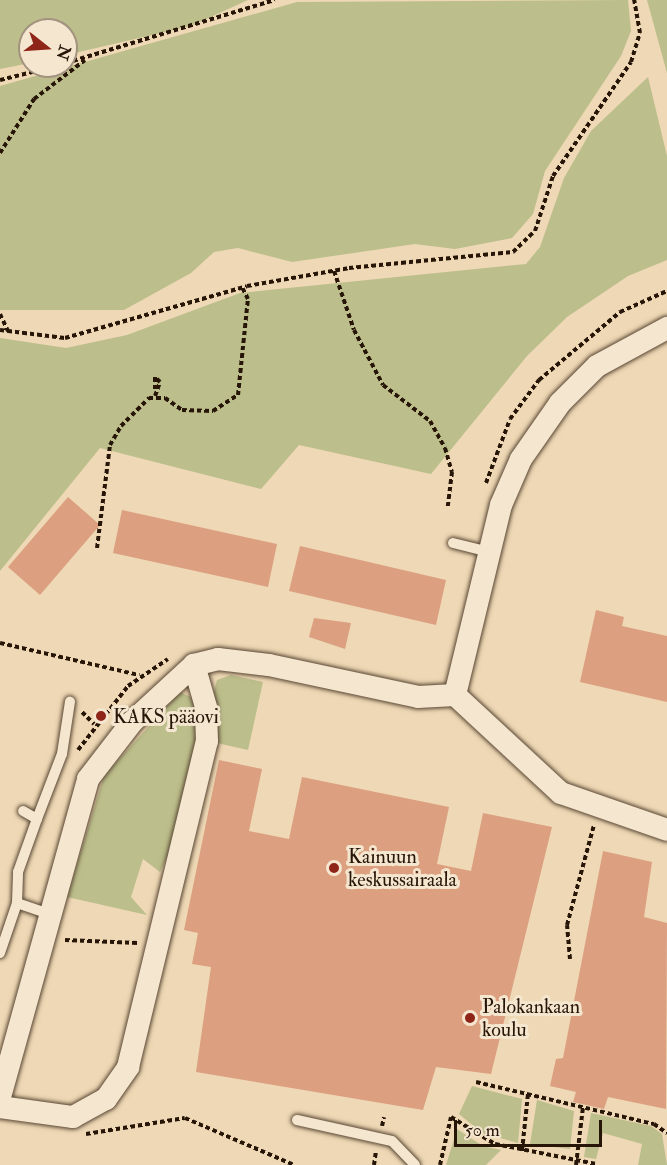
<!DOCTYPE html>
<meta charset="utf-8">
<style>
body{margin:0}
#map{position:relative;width:667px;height:1165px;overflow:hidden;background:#eed8b5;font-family:"IM FELL Double Pica",serif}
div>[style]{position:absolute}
.green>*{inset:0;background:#bcbe8b}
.building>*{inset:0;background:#dca080}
.path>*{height:4px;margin-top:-2px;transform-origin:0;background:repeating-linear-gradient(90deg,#271508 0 4.5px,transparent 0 7.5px)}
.roads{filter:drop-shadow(0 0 2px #594633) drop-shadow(0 0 2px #594633)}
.lane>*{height:10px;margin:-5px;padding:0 5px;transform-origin:5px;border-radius:5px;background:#f4e6cf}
.street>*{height:22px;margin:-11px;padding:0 11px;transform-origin:11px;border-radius:11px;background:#f4e6cf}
.dots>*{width:16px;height:16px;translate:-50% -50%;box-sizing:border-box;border:3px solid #f4e6cf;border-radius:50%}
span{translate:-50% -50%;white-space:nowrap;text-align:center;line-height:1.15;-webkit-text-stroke:6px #f4e6cf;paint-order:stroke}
.poi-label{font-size:20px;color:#271508}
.left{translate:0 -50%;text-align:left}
.north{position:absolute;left:18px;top:18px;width:60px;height:60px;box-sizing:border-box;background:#f4e6cf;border:2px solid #a2927f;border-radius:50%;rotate:107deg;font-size:16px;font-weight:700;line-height:24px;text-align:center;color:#271508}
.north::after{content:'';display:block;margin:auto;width:21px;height:27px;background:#8f2418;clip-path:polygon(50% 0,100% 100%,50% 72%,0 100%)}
.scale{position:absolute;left:454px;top:1120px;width:148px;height:27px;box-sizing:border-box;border:3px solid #271508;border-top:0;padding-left:8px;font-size:18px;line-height:21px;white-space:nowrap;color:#271508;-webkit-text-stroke:4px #f4e6cf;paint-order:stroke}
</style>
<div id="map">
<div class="green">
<i style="clip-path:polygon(0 0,248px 0,191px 26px,66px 55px,66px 30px,30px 30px,30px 63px,0 69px)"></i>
<i style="clip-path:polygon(628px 0,631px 31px,621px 56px,545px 171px,533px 214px,512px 238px,455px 249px,415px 244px,292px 262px,238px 248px,214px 252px,191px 273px,124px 310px,0 310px,0 86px,297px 2px)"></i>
<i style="clip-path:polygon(647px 0,667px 0,667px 73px)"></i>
<i style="clip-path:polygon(648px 77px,667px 156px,667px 260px,628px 276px,567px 317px,527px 356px,431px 474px,299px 445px,261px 489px,100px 448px,0 571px,0 338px,66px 348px,127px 335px,240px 293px,526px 264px,540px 247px,564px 178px,591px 131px)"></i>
<i style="clip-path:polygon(231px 675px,263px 682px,248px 750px,217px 743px,214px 691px,217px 680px)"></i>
<i style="clip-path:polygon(180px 692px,195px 699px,198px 737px,176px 838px,160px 872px,143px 859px,131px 897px,147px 915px,67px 897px,104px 776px)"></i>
<i style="clip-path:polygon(472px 1086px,522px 1099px,518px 1143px,482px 1133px,459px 1114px)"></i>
<i style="clip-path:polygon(537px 1100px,574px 1111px,570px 1149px,530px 1144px)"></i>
<i style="clip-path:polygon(591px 1113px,651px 1126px,662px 1134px,667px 1165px,638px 1165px,642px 1144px,603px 1133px,596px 1159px,584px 1157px)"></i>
<i style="clip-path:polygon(457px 1129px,483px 1146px,501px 1150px,486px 1165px,446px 1165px)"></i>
</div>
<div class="building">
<i style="clip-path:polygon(68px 497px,100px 525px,40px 595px,8px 567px)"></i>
<i style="clip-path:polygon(122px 510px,277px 544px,268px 587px,113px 553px)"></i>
<i style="clip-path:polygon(300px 546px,446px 580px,436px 625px,289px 591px)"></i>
<i style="clip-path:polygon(596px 610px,624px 617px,622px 626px,667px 636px,667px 702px,580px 682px)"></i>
<i style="clip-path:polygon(314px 618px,351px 623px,345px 649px,309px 637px)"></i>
<i style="clip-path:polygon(219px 760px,262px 769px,249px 831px,289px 839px,302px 777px,449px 807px,437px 864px,471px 871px,483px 813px,552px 827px,491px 1074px,436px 1067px,423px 1110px,196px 1072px,211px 967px,192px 964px,198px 933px,184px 930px)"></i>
<i style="clip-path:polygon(603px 851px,652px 862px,644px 917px,667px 923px,666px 1109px,608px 1097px,604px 1109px,573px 1102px,576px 1092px,550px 1086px,556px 1059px,563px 1058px)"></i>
</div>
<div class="path">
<i style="left:66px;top:63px;width:218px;rotate:-16.8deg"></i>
<i style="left:0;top:80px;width:58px;rotate:-14deg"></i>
<i style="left:0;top:153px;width:64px;rotate:-57.8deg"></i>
<i style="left:34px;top:99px;width:64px;rotate:-37.4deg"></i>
<i style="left:334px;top:271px;width:62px;rotate:71.3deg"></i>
<i style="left:354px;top:330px;width:62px;rotate:62.2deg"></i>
<i style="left:383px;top:385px;width:59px;rotate:37.5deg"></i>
<i style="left:430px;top:421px;width:31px;rotate:61deg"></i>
<i style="left:445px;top:448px;width:25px;rotate:74deg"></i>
<i style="left:452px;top:472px;width:35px;rotate:97deg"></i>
<i style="left:0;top:314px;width:19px;rotate:65deg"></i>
<i style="left:0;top:330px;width:65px;rotate:7deg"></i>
<i style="left:65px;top:338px;width:189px;rotate:-15.9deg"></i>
<i style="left:247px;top:286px;width:104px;rotate:-10deg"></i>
<i style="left:349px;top:268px;width:165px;rotate:-5.6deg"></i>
<i style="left:513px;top:252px;width:30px;rotate:-44deg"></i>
<i style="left:535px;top:231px;width:58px;rotate:-71.9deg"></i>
<i style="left:553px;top:176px;width:138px;rotate:-55.6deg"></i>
<i style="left:631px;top:62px;width:30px;rotate:-73deg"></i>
<i style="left:640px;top:33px;width:34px;rotate:-100deg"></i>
<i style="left:155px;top:396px;width:15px;rotate:-70deg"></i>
<i style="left:160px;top:382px;width:7px;rotate:-135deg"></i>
<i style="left:155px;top:377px;width:12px;rotate:90deg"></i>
<i style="left:486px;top:483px;width:68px;rotate:-69.4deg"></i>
<i style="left:510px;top:419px;width:49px;rotate:-53.4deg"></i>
<i style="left:539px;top:380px;width:106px;rotate:-40deg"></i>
<i style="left:620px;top:312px;width:51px;rotate:-24.1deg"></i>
<i style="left:97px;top:548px;width:104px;rotate:-82.8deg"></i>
<i style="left:110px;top:445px;width:22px;rotate:-60deg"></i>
<i style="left:121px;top:426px;width:40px;rotate:-45deg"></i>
<i style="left:149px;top:398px;width:16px"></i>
<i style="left:165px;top:398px;width:21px;rotate:35deg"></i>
<i style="left:182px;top:410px;width:31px;rotate:2deg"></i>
<i style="left:213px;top:411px;width:30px;rotate:-33deg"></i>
<i style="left:238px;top:395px;width:97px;rotate:-84.1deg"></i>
<i style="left:248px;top:299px;width:13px;rotate:-117deg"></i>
<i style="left:0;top:643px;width:143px;rotate:13deg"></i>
<i style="left:82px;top:712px;width:17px;rotate:45deg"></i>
<i style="left:78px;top:750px;width:81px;rotate:-52deg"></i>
<i style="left:128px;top:686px;width:48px;rotate:-34deg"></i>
<i style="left:65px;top:940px;width:73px;rotate:2.4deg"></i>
<i style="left:570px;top:959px;width:34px;rotate:-95deg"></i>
<i style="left:567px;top:925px;width:104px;rotate:-74.9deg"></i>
<i style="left:476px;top:1082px;width:183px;rotate:13.3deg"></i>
<i style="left:654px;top:1124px;width:16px;rotate:35deg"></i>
<i style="left:382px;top:1126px;width:9px;rotate:-77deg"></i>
<i style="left:86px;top:1134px;width:100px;rotate:-9.2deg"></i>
<i style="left:185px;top:1118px;width:119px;rotate:23.3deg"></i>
<i style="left:522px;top:1151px;width:57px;rotate:-84deg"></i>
<i style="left:374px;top:1165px;width:14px;rotate:-82deg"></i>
<i style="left:440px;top:1165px;width:49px;rotate:-77.1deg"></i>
<i style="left:451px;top:1117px;width:52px;rotate:31.5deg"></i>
<i style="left:495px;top:1144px;width:103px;rotate:11.2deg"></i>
<i style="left:576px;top:1165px;width:58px;rotate:-83.1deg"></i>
</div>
<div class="roads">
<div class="lane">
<i style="left:453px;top:543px;width:37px;rotate:14deg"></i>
<i style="left:37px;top:819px;width:70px;rotate:-69deg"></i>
<i style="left:62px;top:754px;width:53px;rotate:-81.3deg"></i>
<i style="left:17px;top:903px;width:34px;rotate:19deg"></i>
<i style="left:0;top:953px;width:53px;rotate:-71.2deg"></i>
<i style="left:17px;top:903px;width:31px;rotate:-88deg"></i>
<i style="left:18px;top:872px;width:56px;rotate:-70.3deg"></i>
<i style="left:37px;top:819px;width:16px;rotate:-150deg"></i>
<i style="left:297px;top:1120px;width:97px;rotate:12.5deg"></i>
<i style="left:392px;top:1141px;width:33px;rotate:46deg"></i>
</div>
<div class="street">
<i style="left:455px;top:695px;width:195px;rotate:-76.4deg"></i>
<i style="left:501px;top:505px;width:50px;rotate:-66.5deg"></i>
<i style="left:521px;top:459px;width:68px;rotate:-55.1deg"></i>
<i style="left:560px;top:403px;width:52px;rotate:-45deg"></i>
<i style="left:597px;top:366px;width:80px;rotate:-28.5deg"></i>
<i style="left:0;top:1097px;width:330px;rotate:-74.5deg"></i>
<i style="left:88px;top:779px;width:72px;rotate:-52.3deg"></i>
<i style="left:132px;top:722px;width:84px;rotate:-42.6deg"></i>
<i style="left:194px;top:665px;width:25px;rotate:-14deg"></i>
<i style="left:218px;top:659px;width:51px;rotate:6.7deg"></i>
<i style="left:269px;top:665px;width:152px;rotate:12.1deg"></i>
<i style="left:418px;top:697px;width:37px;rotate:-3deg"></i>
<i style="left:455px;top:695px;width:144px;rotate:42.8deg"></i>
<i style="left:561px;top:793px;width:112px;rotate:19.2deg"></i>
<i style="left:0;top:1107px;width:74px;rotate:7.8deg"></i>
<i style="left:73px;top:1117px;width:38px;rotate:-29deg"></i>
<i style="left:106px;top:1099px;width:39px;rotate:-55deg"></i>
<i style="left:128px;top:1067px;width:335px;rotate:-76.4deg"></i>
<i style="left:207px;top:741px;width:34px;rotate:-92deg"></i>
<i style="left:206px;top:707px;width:44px;rotate:-105.9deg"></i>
</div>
</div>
<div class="dots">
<i style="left:101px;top:716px;background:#8f2418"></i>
<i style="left:334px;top:868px;background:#8f2418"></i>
<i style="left:470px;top:1018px;background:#8f2418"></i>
</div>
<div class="poi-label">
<span class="left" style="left:113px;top:716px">KAKS pääovi</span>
<span class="left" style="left:348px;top:868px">Kainuun<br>keskussairaala</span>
<span class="left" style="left:482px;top:1018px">Palokankaan<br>koulu</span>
</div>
<div class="north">N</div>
<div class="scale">50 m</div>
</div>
